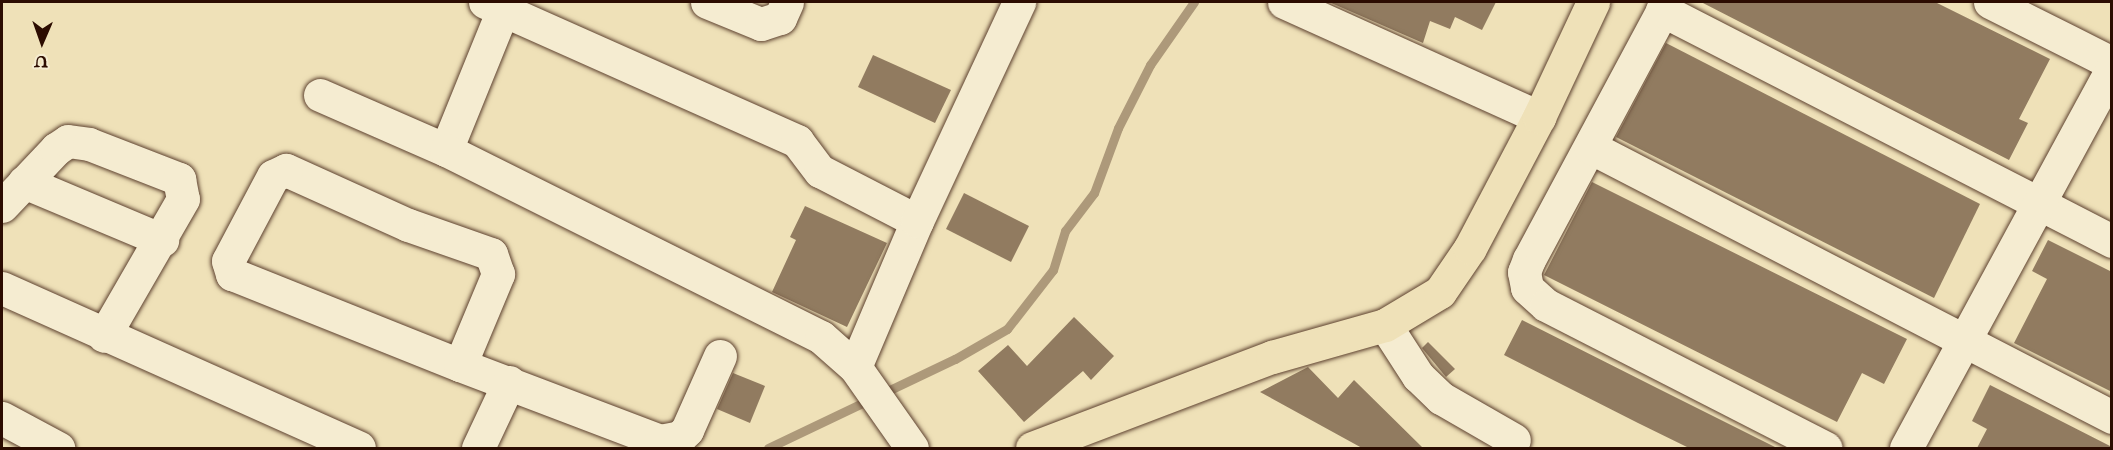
<!DOCTYPE html>
<style>
body{margin:0}
#map{position:relative;width:2113px;height:450px;overflow:hidden;background:#efe1b8;font-family:"IM FELL English",serif}
div>[style]{position:absolute}
.stream>*{height:9px;margin:-4.5px;padding:0 4.5px;transform-origin:4.5px;border-radius:4.5px;background:#ad997a}
.building>*{inset:0;background:#917b60}
.roads{filter:drop-shadow(0 0 2px #5d412f) drop-shadow(0 0 2px #5d412f)}
.minor>*{height:33px;margin:-16.5px;padding:0 16.5px;transform-origin:16.5px;border-radius:16.5px;background:#f5ecd1}
.major>*{height:33px;margin:-16.5px;padding:0 16.5px;transform-origin:16.5px;border-radius:16.5px;background:#efe1b8}
span{translate:-50% -50%;white-space:nowrap;text-align:center;line-height:1.15;-webkit-text-stroke:5px #f5ecd1;paint-order:stroke}
.frame{position:absolute;inset:0;border:3px solid #2c0c01;pointer-events:none}
.north{position:absolute;left:12px;top:12px;width:60px;height:60px;-webkit-text-stroke:4px #f5ecd1;paint-order:stroke;rotate:182deg;font-size:16px;font-weight:700;line-height:24px;text-align:center;color:#2c0c01}
.north::after{content:'';display:block;margin:auto;width:21px;height:27px;background:#2c0c01;clip-path:polygon(50% 0,100% 100%,50% 72%,0 100%)}
</style>
<div id="map">
<div class="stream">
<i style="left:768px;top:448px;width:207px;rotate:-25.5deg"></i>
<i style="left:955px;top:359px;width:60px;rotate:-30deg"></i>
<i style="left:1007px;top:329px;width:75px;rotate:-52.1deg"></i>
<i style="left:1053px;top:270px;width:41px;rotate:-72.9deg"></i>
<i style="left:1065px;top:231px;width:48px;rotate:-52.7deg"></i>
<i style="left:1094px;top:193px;width:69px;rotate:-69.7deg"></i>
<i style="left:1118px;top:128px;width:71px;rotate:-63.1deg"></i>
<i style="left:1150px;top:65px;width:77px;rotate:-55.1deg"></i>
</div>
<div class="building">
<i style="clip-path:polygon(1329px 2px,1496px 2px,1482px 30px,1455px 17px,1450px 29px,1430px 21px,1423px 43px)"></i>
<i style="clip-path:polygon(1701px 2px,1935px 2px,2050px 59px,2019px 119px,2028px 123px,2009px 160px)"></i>
<i style="clip-path:polygon(1666px 43px,1980px 204px,1934px 298px,1616px 137px)"></i>
<i style="clip-path:polygon(873px 55px,951px 90px,935px 123px,858px 87px)"></i>
<i style="clip-path:polygon(1592px 182px,1907px 339px,1884px 384px,1862px 373px,1837px 422px,1544px 275px)"></i>
<i style="clip-path:polygon(964px 193px,1029px 226px,1011px 262px,946px 229px)"></i>
<i style="clip-path:polygon(805px 206px,887px 243px,847px 327px,772px 292px,796px 240px,790px 237px)"></i>
<i style="clip-path:polygon(2048px 240px,2112px 272px,2112px 392px,2014px 343px,2047px 279px,2032px 271px)"></i>
<i style="clip-path:polygon(1074px 317px,1114px 356px,1091px 380px,1083px 371px,1024px 422px,978px 371px,1008px 345px,1027px 366px)"></i>
<i style="clip-path:polygon(1522px 320px,1657px 388px,1777px 448px,1689px 448px,1638px 423px,1504px 355px)"></i>
<i style="clip-path:polygon(1428px 342px,1455px 369px,1446px 377px,1422px 348px)"></i>
<i style="clip-path:polygon(1308px 367px,1338px 398px,1354px 380px,1423px 448px,1362px 448px,1260px 392px)"></i>
<i style="clip-path:polygon(733px 373px,765px 386px,750px 423px,717px 409px)"></i>
<i style="clip-path:polygon(1990px 385px,2112px 447px,2112px 448px,1977px 448px,1987px 429px,1972px 421px)"></i>
</div>
<div class="roads">
<div class="minor">
<i style="left:485px;top:2px;width:342px;rotate:24deg"></i>
<i style="left:797px;top:141px;width:38px;rotate:53deg"></i>
<i style="left:820px;top:171px;width:109px;rotate:27.3deg"></i>
<i style="left:707px;top:2px;width:58px;rotate:22.2deg"></i>
<i style="left:761px;top:24px;width:20px;rotate:-18deg"></i>
<i style="left:780px;top:18px;width:17px;rotate:-66deg"></i>
<i style="left:1284px;top:2px;width:280px;rotate:24.3deg"></i>
<i style="left:1667px;top:2px;width:292px;rotate:118.2deg"></i>
<i style="left:1529px;top:259px;width:14px;rotate:111deg"></i>
<i style="left:1524px;top:272px;width:16px;rotate:79deg"></i>
<i style="left:1527px;top:288px;width:25px;rotate:42deg"></i>
<i style="left:1546px;top:305px;width:314px;rotate:27.1deg"></i>
<i style="left:1990px;top:2px;width:136px;rotate:26.6deg"></i>
<i style="left:1662px;top:10px;width:506px;rotate:27.17deg"></i>
<i style="left:320px;top:95px;width:137px;rotate:23.6deg"></i>
<i style="left:446px;top:150px;width:160px;rotate:-67.9deg"></i>
<i style="left:1590px;top:147px;width:588px;rotate:27.35deg"></i>
<i style="left:446px;top:150px;width:419px;rotate:26.5deg"></i>
<i style="left:821px;top:337px;width:45px;rotate:41.4deg"></i>
<i style="left:855px;top:367px;width:99px;rotate:54.9deg"></i>
<i style="left:24px;top:182px;width:150px;rotate:22.8deg"></i>
<i style="left:2px;top:206px;width:79px;rotate:-46.5deg"></i>
<i style="left:56px;top:149px;width:14px;rotate:-34deg"></i>
<i style="left:68px;top:141px;width:21px;rotate:8deg"></i>
<i style="left:89px;top:144px;width:97px;rotate:21.3deg"></i>
<i style="left:179px;top:179px;width:20px;rotate:79deg"></i>
<i style="left:183px;top:199px;width:158px;rotate:120deg"></i>
<i style="left:2px;top:288px;width:391px;rotate:24.1deg"></i>
<i style="left:1385px;top:325px;width:61px;rotate:57.1deg"></i>
<i style="left:1418px;top:376px;width:32px;rotate:44deg"></i>
<i style="left:1441px;top:398px;width:84px;rotate:29.9deg"></i>
<i style="left:460px;top:365px;width:99px;rotate:-67.3deg"></i>
<i style="left:498px;top:274px;width:21px;rotate:-109deg"></i>
<i style="left:491px;top:254px;width:88px;rotate:-160.7deg"></i>
<i style="left:408px;top:225px;width:134px;rotate:-155.7deg"></i>
<i style="left:286px;top:170px;width:14px;rotate:155deg"></i>
<i style="left:273px;top:176px;width:96px;rotate:117.9deg"></i>
<i style="left:228px;top:261px;width:14px;rotate:73deg"></i>
<i style="left:232px;top:274px;width:245px;rotate:21.8deg"></i>
<i style="left:460px;top:365px;width:214px;rotate:20.8deg"></i>
<i style="left:660px;top:441px;width:20px;rotate:-11deg"></i>
<i style="left:680px;top:437px;width:10px;rotate:-45deg"></i>
<i style="left:687px;top:430px;width:81px;rotate:-66deg"></i>
<i style="left:855px;top:367px;width:159px;rotate:-67deg"></i>
<i style="left:917px;top:221px;width:242px;rotate:-65deg"></i>
<i style="left:2px;top:418px;width:64px;rotate:28.2deg"></i>
<i style="left:478px;top:448px;width:73px;rotate:-64.8deg"></i>
<i style="left:1906px;top:448px;width:432px;rotate:-61.5deg"></i>
</div>
<div class="major">
<i style="left:1032px;top:448px;width:257px;rotate:-20.8deg"></i>
<i style="left:1272px;top:357px;width:117px;rotate:-15.8deg"></i>
<i style="left:1385px;top:325px;width:64px;rotate:-31deg"></i>
<i style="left:1440px;top:292px;width:53px;rotate:-55.7deg"></i>
<i style="left:1470px;top:248px;width:148px;rotate:-62.2deg"></i>
<i style="left:1539px;top:117px;width:127px;rotate:-64.8deg"></i>
</div>
</div>
<div class="frame"></div>
<div class="north">U</div>
</div>
